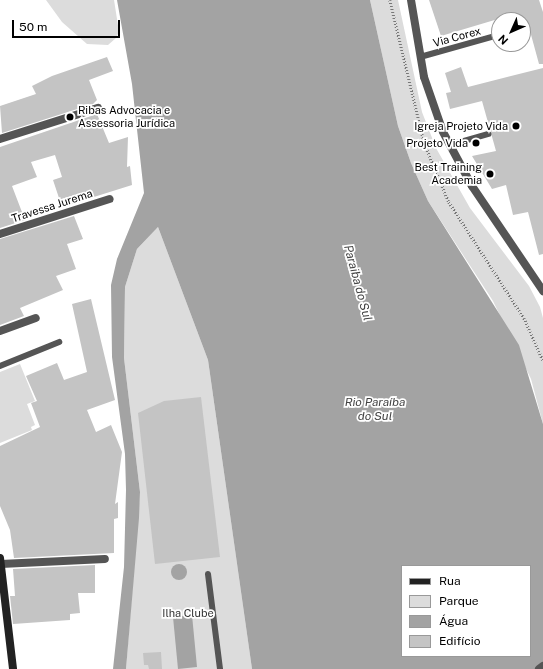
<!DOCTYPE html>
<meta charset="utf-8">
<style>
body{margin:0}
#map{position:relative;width:543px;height:669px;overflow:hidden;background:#fff;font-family:"Public Sans",sans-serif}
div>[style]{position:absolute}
.green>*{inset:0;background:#dcdcdc}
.water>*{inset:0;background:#a3a3a3}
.round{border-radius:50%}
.building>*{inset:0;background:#c4c4c4}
.path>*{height:2.5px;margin-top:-1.25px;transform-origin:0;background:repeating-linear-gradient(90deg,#777 0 1px,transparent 0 3px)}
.service>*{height:6px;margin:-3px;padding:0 3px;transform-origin:3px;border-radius:3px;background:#555}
.minor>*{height:8px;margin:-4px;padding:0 4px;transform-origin:4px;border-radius:4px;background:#555}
.tertiary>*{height:8px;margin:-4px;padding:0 4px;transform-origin:4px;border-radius:4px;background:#555}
.secondary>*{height:8px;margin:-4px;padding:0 4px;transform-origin:4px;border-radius:4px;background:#222}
.dots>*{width:11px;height:11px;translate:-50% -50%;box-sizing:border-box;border:2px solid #fff;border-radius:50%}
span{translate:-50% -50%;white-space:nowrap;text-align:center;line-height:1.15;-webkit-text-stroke:3.5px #fff;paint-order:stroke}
.street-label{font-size:11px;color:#000}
.poi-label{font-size:11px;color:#000}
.left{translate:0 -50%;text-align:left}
.right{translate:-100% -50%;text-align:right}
.park-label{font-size:11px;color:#333}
.water-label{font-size:12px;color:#444;font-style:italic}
.legend{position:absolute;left:401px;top:565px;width:130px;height:92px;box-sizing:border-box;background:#fff;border:1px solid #999;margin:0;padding:5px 7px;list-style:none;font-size:12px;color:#000}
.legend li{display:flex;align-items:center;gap:8px;height:20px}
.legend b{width:20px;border:1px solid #999}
.north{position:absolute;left:491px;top:12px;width:40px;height:40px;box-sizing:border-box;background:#fff;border:1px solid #999;border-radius:50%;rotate:225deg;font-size:11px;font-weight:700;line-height:16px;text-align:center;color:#000}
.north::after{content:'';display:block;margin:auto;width:14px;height:18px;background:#000;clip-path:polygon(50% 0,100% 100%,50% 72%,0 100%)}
.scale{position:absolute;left:12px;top:20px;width:108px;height:18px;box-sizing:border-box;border:2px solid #000;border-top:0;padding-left:5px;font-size:12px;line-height:14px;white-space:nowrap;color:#000;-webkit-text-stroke:3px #fff;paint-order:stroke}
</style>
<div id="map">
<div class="green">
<i style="clip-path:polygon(46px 0,114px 0,119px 32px,116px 38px,108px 45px,87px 44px,62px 22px)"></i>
<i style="clip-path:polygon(370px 0,398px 0,422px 112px,436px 148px,470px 208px,529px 286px,540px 307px,543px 318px,543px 424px,531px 379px,493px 301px,428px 201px,411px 163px,398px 126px)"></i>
<i style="clip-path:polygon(158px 227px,208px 360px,252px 669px,126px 669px,140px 492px,124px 358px,125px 287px,137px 249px)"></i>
<i style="clip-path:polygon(20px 364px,35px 401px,27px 404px,35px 425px,31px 427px,32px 430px,0 443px,0 372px)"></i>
</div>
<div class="water">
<i style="clip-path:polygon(evenodd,117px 0,370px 0,398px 126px,411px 163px,428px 201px,519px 345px,543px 424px,543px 669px,252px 669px,208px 360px,158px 227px,137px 249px,125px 287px,124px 358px,140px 492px,139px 518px,126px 669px,113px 669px,124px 567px,126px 490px,125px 454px,112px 357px,111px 285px,117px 259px,144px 193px,132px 84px,117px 0,402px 566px,530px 566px,530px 656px,402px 656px,402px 566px)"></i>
<i class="round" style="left:171px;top:564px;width:16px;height:16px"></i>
<i style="clip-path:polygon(192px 615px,197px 667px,178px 669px,173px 617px)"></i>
</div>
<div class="building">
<i style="clip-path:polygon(429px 0,539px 0,543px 12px,543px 64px,539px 64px,530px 31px,523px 33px,523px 20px,509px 20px,508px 16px,441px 36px)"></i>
<i style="clip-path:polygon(107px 57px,113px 71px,89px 80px,97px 100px,93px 104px,2px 133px,0 106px,36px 94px,32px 86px,52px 76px)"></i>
<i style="clip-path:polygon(461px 67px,468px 87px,543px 68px,543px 254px,539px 255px,528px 212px,513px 215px,506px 185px,492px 189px,472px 156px,496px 151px,482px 101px,450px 109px,446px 93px,451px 92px,445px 73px)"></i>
<i style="clip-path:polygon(97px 114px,109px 143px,128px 137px,127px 167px,130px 166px,132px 185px,62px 207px,53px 180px,62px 177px,55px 155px,31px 162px,37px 177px,12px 186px,25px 220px,0 228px,0 147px)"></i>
<i style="clip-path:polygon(74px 216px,83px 239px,67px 244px,76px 269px,56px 276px,63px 290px,20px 308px,24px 316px,0 325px,0 239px)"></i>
<i style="clip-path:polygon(91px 299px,115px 400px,87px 410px,96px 432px,111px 425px,122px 452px,115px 504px,118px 502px,118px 518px,114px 519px,114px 553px,14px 558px,10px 530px,0 506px,0 446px,40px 427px,31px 403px,37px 401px,26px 376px,57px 363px,64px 380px,87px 372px,72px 304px)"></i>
<i style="clip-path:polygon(201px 397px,220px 557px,155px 564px,138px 413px,164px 401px)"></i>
<i style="clip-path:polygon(95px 565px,95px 593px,78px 593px,80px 613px,70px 614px,70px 620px,13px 624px,10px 596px,15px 596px,13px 569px)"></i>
<i style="clip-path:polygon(161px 652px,162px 669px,149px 669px,148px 665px,144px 665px,143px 653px)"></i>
</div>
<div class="path">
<i style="left:390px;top:0;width:146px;rotate:76.5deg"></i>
<i style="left:424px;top:142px;width:65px;rotate:67.4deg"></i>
<i style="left:449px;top:202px;width:138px;rotate:57.1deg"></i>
<i style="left:524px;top:318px;width:46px;rotate:65.7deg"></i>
</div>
<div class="service">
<i style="left:420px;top:57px;width:82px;rotate:-15.6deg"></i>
<i style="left:450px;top:145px;width:40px;rotate:-16deg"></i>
<i style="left:0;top:366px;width:64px;rotate:-22.1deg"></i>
<i style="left:208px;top:574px;width:96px;rotate:82.8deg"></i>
</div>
<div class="minor">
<i style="left:0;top:139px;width:103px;rotate:-17.6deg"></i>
<i style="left:0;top:234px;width:115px;rotate:-17.7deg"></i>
<i style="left:0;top:331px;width:38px;rotate:-20deg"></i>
<i style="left:1px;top:564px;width:104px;rotate:-2.8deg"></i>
</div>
<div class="tertiary">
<i style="left:411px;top:0;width:78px;rotate:80.4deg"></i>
<i style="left:424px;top:77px;width:58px;rotate:70.9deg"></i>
<i style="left:443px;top:132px;width:61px;rotate:61.8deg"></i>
<i style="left:472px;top:186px;width:127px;rotate:55.9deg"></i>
<i style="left:539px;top:669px;width:5px;rotate:-37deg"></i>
</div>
<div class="secondary">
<i style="left:0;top:558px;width:112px;rotate:83.3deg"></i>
</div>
<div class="dots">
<i style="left:70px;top:117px;background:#000"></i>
<i style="left:516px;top:126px;background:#000"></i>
<i style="left:476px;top:143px;background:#000"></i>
<i style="left:490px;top:174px;background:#000"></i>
</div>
<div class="street-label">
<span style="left:457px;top:37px;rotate:-15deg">Via Corex</span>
<span style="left:52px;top:206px;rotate:-18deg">Travessa Jurema</span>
</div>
<div class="poi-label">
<span class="left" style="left:78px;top:117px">Ribas Advocacia e<br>Assessoria Jurídica</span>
<span class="right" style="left:508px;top:126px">Igreja Projeto Vida</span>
<span class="right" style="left:468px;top:143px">Projeto Vida</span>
<span class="right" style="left:482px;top:174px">Best Training<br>Academia</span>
</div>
<div class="park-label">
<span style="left:188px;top:613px">Ilha Clube</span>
</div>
<div class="water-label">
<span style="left:357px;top:283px;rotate:75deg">Paraiba do Sul</span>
<span style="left:375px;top:410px">Rio Paraíba<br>do Sul</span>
</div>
<ul class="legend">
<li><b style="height:5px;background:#222"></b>Rua</li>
<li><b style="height:11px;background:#dcdcdc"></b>Parque</li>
<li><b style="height:11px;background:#a3a3a3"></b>Água</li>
<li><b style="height:11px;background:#c4c4c4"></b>Edifício</li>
</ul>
<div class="north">N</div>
<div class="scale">50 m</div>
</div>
